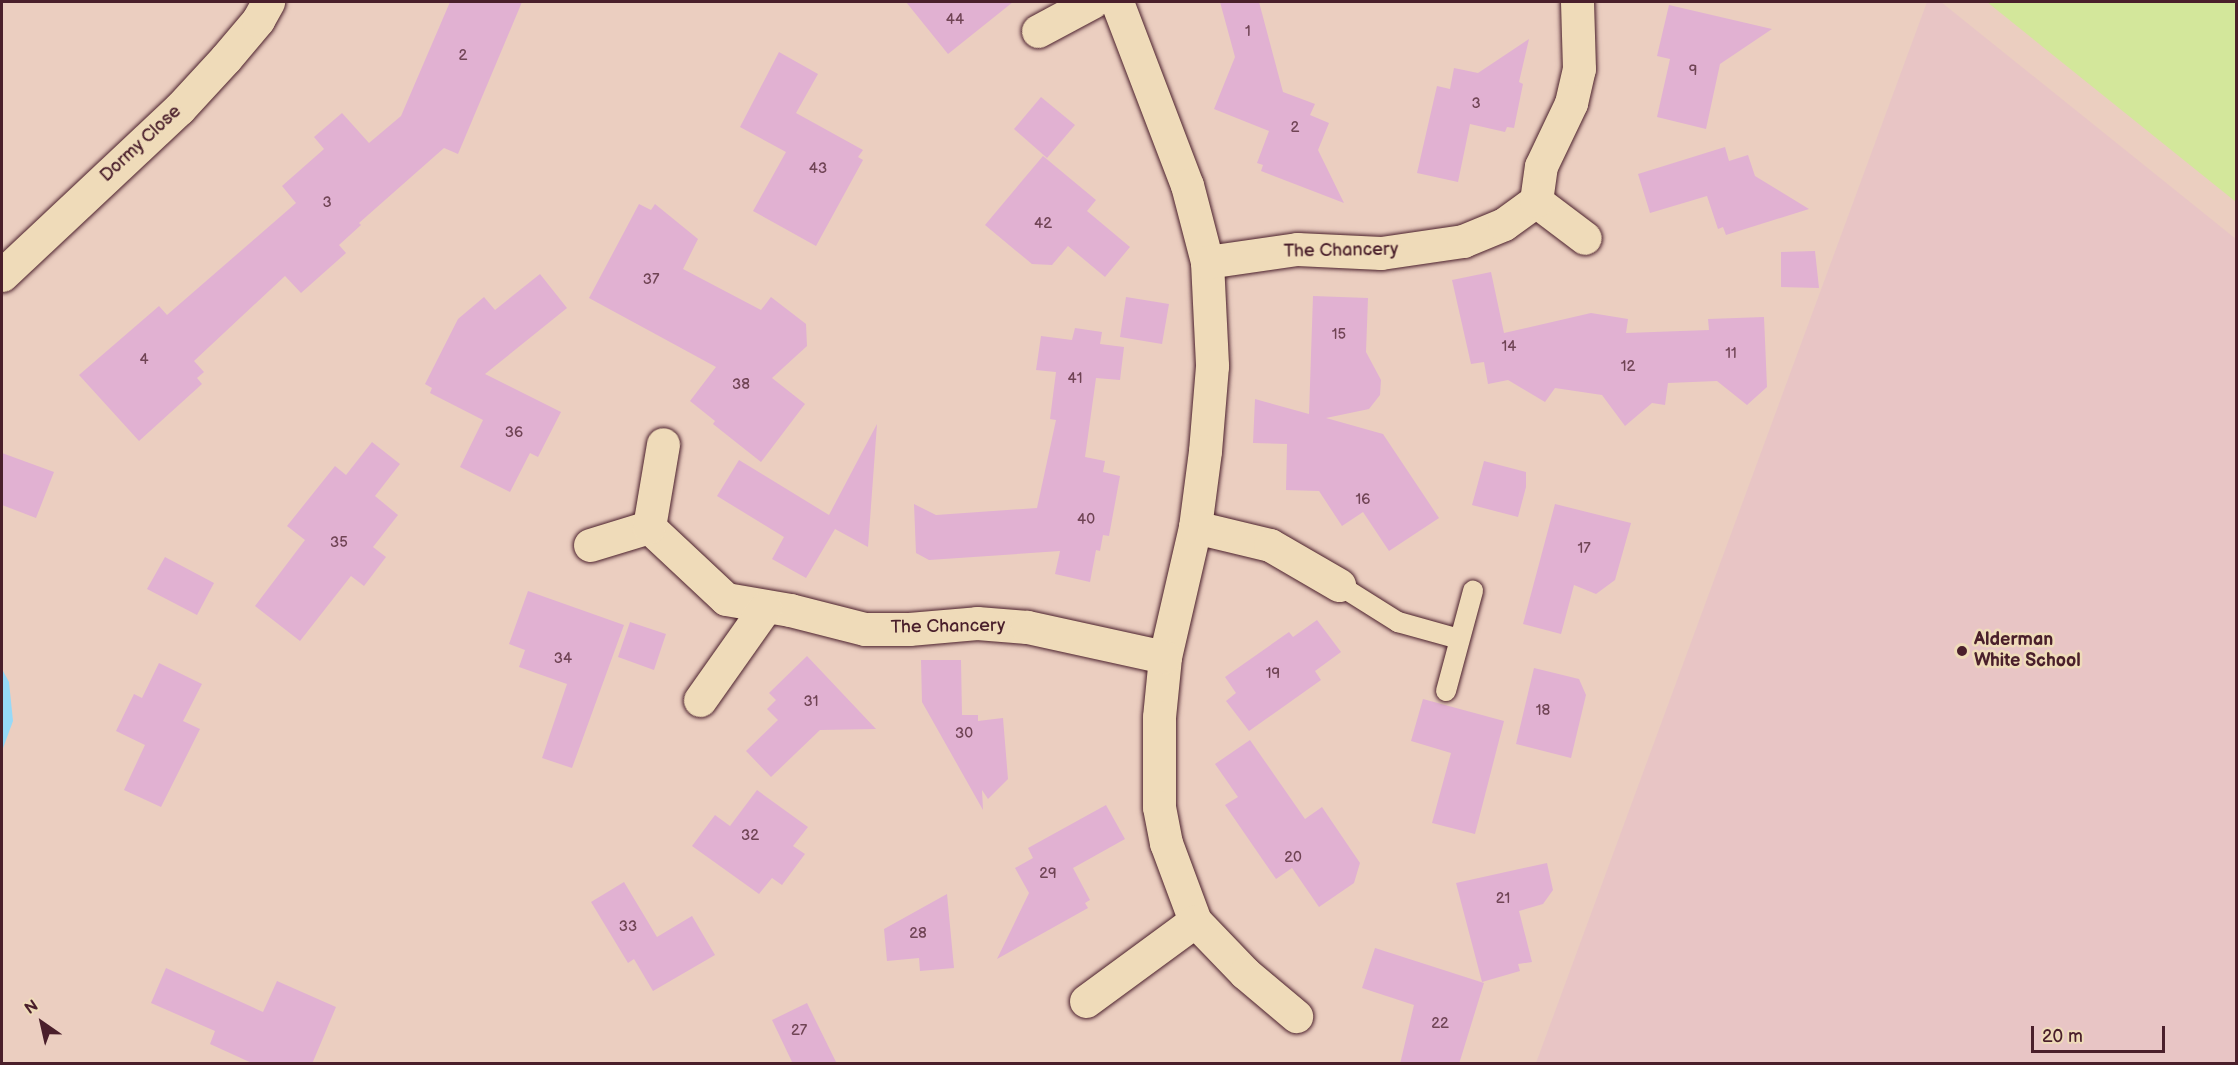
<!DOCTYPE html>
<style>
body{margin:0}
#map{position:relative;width:2238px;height:1065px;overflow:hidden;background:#ebcec0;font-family:"Balsamiq Sans",sans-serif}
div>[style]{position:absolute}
.built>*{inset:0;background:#e8c5c5}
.green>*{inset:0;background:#d3e79b}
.water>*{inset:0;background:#96d9f8}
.building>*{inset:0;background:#e1b1d2}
.roads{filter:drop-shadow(0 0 2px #4a1f2b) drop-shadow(0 0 2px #4a1f2b)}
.service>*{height:20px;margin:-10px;padding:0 10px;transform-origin:10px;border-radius:10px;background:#efdbb9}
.minor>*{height:33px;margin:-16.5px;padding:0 16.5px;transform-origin:16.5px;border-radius:16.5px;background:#efdbb9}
.dots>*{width:16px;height:16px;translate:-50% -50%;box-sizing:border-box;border:3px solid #efdbb9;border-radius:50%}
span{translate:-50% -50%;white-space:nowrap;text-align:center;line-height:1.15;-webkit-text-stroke:5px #efdbb9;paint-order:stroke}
.number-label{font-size:15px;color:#704455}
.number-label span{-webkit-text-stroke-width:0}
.street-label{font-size:18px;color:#4a1f2b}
.poi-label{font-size:18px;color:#4a1f2b;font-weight:700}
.left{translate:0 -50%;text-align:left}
.frame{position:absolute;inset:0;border:3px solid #4a1f2b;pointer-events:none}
.north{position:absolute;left:12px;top:993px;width:60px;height:60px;-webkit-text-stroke:4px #efdbb9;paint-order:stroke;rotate:326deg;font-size:16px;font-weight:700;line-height:24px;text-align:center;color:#4a1f2b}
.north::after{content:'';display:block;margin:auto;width:21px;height:27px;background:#4a1f2b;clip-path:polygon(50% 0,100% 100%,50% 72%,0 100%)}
.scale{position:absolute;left:2031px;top:1026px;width:134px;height:27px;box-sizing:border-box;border:3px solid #4a1f2b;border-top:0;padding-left:8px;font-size:18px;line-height:21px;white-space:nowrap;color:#4a1f2b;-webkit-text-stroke:4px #efdbb9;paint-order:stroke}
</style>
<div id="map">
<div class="built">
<i style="clip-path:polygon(1927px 2px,1941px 2px,2236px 239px,2236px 1063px,1536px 1063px)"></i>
</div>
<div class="green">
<i style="clip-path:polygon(1987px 2px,2236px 2px,2236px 202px)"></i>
</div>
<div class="water">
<i style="clip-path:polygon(2px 669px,9px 682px,13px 721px,2px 751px)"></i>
</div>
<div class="building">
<i style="clip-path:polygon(450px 2px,522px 2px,458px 154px,444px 148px,359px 223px,361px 225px,339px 245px,346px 253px,301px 293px,285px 276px,194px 361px,204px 372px,197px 378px,202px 384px,139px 441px,79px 375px,159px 306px,167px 315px,296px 203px,282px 186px,324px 149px,314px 137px,342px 113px,369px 143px,401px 116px)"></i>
<i style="clip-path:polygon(906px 2px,1013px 2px,948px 54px)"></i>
<i style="clip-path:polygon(1220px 2px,1259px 2px,1283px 92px,1315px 104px,1310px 115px,1329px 123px,1318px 150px,1344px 203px,1261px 171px,1263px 165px,1257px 163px,1269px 131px,1214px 109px,1235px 57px)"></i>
<i style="clip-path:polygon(1669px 5px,1772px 29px,1720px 64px,1706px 129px,1657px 117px,1670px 59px,1657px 56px)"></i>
<i style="clip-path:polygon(1529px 39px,1519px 82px,1523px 84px,1514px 128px,1507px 127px,1505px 132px,1470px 124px,1458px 182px,1417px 173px,1437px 86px,1450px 89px,1454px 68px,1478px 73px)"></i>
<i style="clip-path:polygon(779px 52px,818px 74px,796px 113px,863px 150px,858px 157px,863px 160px,816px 246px,753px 211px,786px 152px,740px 127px)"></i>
<i style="clip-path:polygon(1041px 97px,1075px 125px,1047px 158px,1014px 129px)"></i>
<i style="clip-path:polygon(1725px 147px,1729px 161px,1748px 155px,1755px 176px,1809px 209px,1726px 235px,1723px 227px,1718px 229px,1707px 196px,1650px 213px,1638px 174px)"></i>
<i style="clip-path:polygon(1043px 156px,1096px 200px,1087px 211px,1130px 247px,1105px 277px,1068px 246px,1052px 265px,1032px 264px,985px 225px)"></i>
<i style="clip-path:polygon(639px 204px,651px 210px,655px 204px,698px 239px,683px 269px,761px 310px,771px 297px,806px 324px,807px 346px,772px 378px,805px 404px,761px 462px,713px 424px,715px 421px,690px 401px,716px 367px,589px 298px)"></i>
<i style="clip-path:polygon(1815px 251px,1819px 288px,1781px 287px,1781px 252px)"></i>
<i style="clip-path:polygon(1491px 272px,1504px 333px,1591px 313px,1628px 319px,1626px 333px,1709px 330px,1708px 319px,1764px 317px,1767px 387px,1747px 405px,1717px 381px,1668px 383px,1665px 405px,1652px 403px,1625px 426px,1602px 395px,1555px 388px,1545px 402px,1508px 380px,1488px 384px,1484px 362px,1471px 364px,1452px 280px)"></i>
<i style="clip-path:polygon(540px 274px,567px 308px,485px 374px,561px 412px,538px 457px,530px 453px,510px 492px,460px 467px,483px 420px,430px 393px,432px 388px,425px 384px,458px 319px,484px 297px,495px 310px)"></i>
<i style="clip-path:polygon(1313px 296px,1368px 298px,1366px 352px,1381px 380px,1380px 395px,1369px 409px,1326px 418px,1383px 434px,1439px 518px,1389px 551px,1363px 512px,1342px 526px,1319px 491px,1286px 490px,1287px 444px,1253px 443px,1255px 399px,1309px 414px)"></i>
<i style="clip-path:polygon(1126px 297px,1169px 304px,1162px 344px,1120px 337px)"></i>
<i style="clip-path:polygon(1075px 328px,1102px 332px,1100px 344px,1124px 347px,1120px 380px,1096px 378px,1085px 457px,1105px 461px,1103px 472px,1120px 476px,1109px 536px,1103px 535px,1100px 551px,1096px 550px,1090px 582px,1055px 574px,1060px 551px,929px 560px,916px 553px,914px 504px,936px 515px,1037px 508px,1056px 420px,1050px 419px,1056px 372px,1036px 370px,1041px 336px,1072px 340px)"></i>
<i style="clip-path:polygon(877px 424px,868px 547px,835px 529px,806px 578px,772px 559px,784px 537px,717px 496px,739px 460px,829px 515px)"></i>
<i style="clip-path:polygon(372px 442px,400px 464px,375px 496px,398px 515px,373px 547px,386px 557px,364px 586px,351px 576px,300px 641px,255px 606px,305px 540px,287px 526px,335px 466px,346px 475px)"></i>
<i style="clip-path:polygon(2px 453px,54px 472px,36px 518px,2px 505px)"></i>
<i style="clip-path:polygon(1484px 461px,1526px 472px,1526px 487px,1518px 517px,1472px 505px)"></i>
<i style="clip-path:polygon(1555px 504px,1631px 523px,1615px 580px,1596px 594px,1574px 585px,1561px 634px,1523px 624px)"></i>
<i style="clip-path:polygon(165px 557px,214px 583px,197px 615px,147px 589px)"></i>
<i style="clip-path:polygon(528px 591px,624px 625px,572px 768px,542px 758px,567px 684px,519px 667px,525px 650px,509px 644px)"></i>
<i style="clip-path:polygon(1317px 620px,1341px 652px,1315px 671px,1321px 680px,1249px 731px,1226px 701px,1236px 693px,1225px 677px,1289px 632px,1293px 637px)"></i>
<i style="clip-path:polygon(630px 622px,666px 634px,654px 670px,618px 657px)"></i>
<i style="clip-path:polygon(807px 656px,876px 729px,820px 730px,771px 777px,746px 751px,778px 720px,767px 709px,776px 700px,769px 693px)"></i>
<i style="clip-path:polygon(921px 660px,961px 660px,962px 715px,978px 715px,978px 721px,1003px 718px,1008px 779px,988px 799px,982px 790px,983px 810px,922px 702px)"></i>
<i style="clip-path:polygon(159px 663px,202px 684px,183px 721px,200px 729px,161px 807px,124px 790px,145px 745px,116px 731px,134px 694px,142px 698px)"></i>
<i style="clip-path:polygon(1534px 668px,1579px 679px,1586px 695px,1571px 758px,1516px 744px)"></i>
<i style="clip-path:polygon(1423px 699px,1504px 721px,1475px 834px,1432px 823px,1451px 753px,1411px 741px)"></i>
<i style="clip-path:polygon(1250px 740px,1305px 819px,1322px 807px,1360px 863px,1354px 883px,1319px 907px,1292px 868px,1276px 879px,1225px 805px,1238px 797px,1215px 764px)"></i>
<i style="clip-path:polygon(757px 790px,808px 827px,793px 846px,805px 854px,782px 885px,772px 878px,759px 894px,692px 846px,715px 815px,730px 826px)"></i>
<i style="clip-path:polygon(1106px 805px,1125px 839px,1073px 868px,1090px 900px,1085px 903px,1088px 908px,997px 959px,1029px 893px,1015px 868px,1033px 858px,1028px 848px)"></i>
<i style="clip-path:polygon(1547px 863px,1553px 890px,1543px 904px,1519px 911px,1532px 962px,1518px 964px,1520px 971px,1482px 982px,1456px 883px)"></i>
<i style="clip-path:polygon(624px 882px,657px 937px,692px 916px,715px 955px,653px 991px,634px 959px,628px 963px,591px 902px)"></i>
<i style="clip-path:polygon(947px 894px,954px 968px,920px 971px,919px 958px,887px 961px,884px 929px)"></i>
<i style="clip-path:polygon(1375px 948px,1484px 983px,1459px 1064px,1400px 1064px,1414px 1005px,1362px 988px)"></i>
<i style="clip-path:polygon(166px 968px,263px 1012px,277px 981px,336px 1007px,312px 1064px,254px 1064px,210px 1044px,215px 1031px,151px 1003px)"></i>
<i style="clip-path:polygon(807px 1003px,837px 1064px,793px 1064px,772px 1020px)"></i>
</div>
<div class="roads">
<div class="service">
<i style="left:1339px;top:585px;width:70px;rotate:32.1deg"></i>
<i style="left:1398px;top:622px;width:63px;rotate:15.6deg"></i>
<i style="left:1446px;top:691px;width:104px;rotate:-74.9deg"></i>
</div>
<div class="minor">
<i style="left:1117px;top:2px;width:196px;rotate:69.1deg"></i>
<i style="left:1187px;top:185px;width:80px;rotate:75.4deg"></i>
<i style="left:1207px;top:262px;width:104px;rotate:87.2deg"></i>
<i style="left:1212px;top:366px;width:85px;rotate:94.7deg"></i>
<i style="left:1205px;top:451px;width:77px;rotate:97.5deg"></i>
<i style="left:1195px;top:527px;width:133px;rotate:103deg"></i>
<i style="left:1165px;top:657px;width:60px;rotate:95.7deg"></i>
<i style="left:1159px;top:717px;width:90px;rotate:90deg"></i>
<i style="left:1159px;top:807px;width:37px;rotate:79deg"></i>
<i style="left:1166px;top:843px;width:83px;rotate:69.6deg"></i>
<i style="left:1195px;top:921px;width:72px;rotate:46.1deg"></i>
<i style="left:1245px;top:973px;width:67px;rotate:40.1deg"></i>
<i style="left:1038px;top:31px;width:61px;rotate:-28.2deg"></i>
<i style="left:1536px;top:201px;width:61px;rotate:37.1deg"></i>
<i style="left:1207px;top:262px;width:91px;rotate:-8.2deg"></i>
<i style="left:1297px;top:249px;width:84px;rotate:2.7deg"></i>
<i style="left:1381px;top:253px;width:83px;rotate:-8.3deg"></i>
<i style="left:1463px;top:241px;width:44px;rotate:-22.5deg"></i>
<i style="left:1504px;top:224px;width:39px;rotate:-36deg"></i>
<i style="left:1536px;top:201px;width:35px;rotate:-82deg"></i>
<i style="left:1541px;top:166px;width:70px;rotate:-64.5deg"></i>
<i style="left:1571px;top:103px;width:35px;rotate:-77deg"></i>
<i style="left:1579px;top:69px;width:67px;rotate:-91.7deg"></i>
<i style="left:2px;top:275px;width:243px;rotate:-43.2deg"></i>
<i style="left:179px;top:109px;width:69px;rotate:-47.3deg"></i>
<i style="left:226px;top:58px;width:50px;rotate:-49.9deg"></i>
<i style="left:258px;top:20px;width:21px;rotate:-61deg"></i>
<i style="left:649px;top:527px;width:105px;rotate:43.1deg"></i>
<i style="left:726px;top:599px;width:65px;rotate:9.8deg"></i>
<i style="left:790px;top:610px;width:77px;rotate:14.2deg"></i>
<i style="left:865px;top:629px;width:44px"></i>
<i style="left:909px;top:629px;width:68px;rotate:-5deg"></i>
<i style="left:977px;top:623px;width:50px;rotate:4.6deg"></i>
<i style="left:1027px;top:627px;width:141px;rotate:12.3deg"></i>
<i style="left:1195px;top:527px;width:77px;rotate:13.5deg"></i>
<i style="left:1270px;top:545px;width:80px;rotate:30.1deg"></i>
<i style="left:590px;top:545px;width:62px;rotate:-17deg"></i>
<i style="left:649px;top:527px;width:84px;rotate:-80.4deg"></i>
<i style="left:700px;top:700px;width:113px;rotate:-54.8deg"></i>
<i style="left:1086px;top:1001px;width:135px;rotate:-36.3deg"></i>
</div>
</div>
<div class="dots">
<i style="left:1962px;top:651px;background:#4a1f2b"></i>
</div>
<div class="number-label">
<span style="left:955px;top:20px">44</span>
<span style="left:1248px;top:32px">1</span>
<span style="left:463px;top:56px">2</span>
<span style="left:1693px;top:71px">9</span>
<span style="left:1476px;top:104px">3</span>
<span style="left:1295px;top:128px">2</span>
<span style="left:818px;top:169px">43</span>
<span style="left:327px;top:203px">3</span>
<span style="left:1043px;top:224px">42</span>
<span style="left:651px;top:280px">37</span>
<span style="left:1339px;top:335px">15</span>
<span style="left:1509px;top:347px">14</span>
<span style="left:1731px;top:354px">11</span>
<span style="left:144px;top:360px">4</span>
<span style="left:1628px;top:367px">12</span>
<span style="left:1075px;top:379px">41</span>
<span style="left:741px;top:385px">38</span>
<span style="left:514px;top:433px">36</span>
<span style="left:1363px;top:500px">16</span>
<span style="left:1086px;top:520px">40</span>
<span style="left:339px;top:543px">35</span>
<span style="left:1584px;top:549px">17</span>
<span style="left:563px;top:659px">34</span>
<span style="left:1273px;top:674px">19</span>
<span style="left:811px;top:702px">31</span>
<span style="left:1543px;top:711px">18</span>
<span style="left:964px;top:734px">30</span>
<span style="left:750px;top:836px">32</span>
<span style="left:1293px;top:858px">20</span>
<span style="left:1048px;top:874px">29</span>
<span style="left:1503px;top:899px">21</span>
<span style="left:628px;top:927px">33</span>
<span style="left:918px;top:934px">28</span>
<span style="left:1440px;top:1024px">22</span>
<span style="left:799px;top:1031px">27</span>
</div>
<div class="street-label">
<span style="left:141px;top:144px;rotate:-43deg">Dormy Close</span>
<span style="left:1341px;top:251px;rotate:-1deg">The Chancery</span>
<span style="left:948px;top:627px;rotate:-1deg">The Chancery</span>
</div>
<div class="poi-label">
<span class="left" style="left:1974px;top:651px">Alderman<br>White School</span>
</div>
<div class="frame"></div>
<div class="north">N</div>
<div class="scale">20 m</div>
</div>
